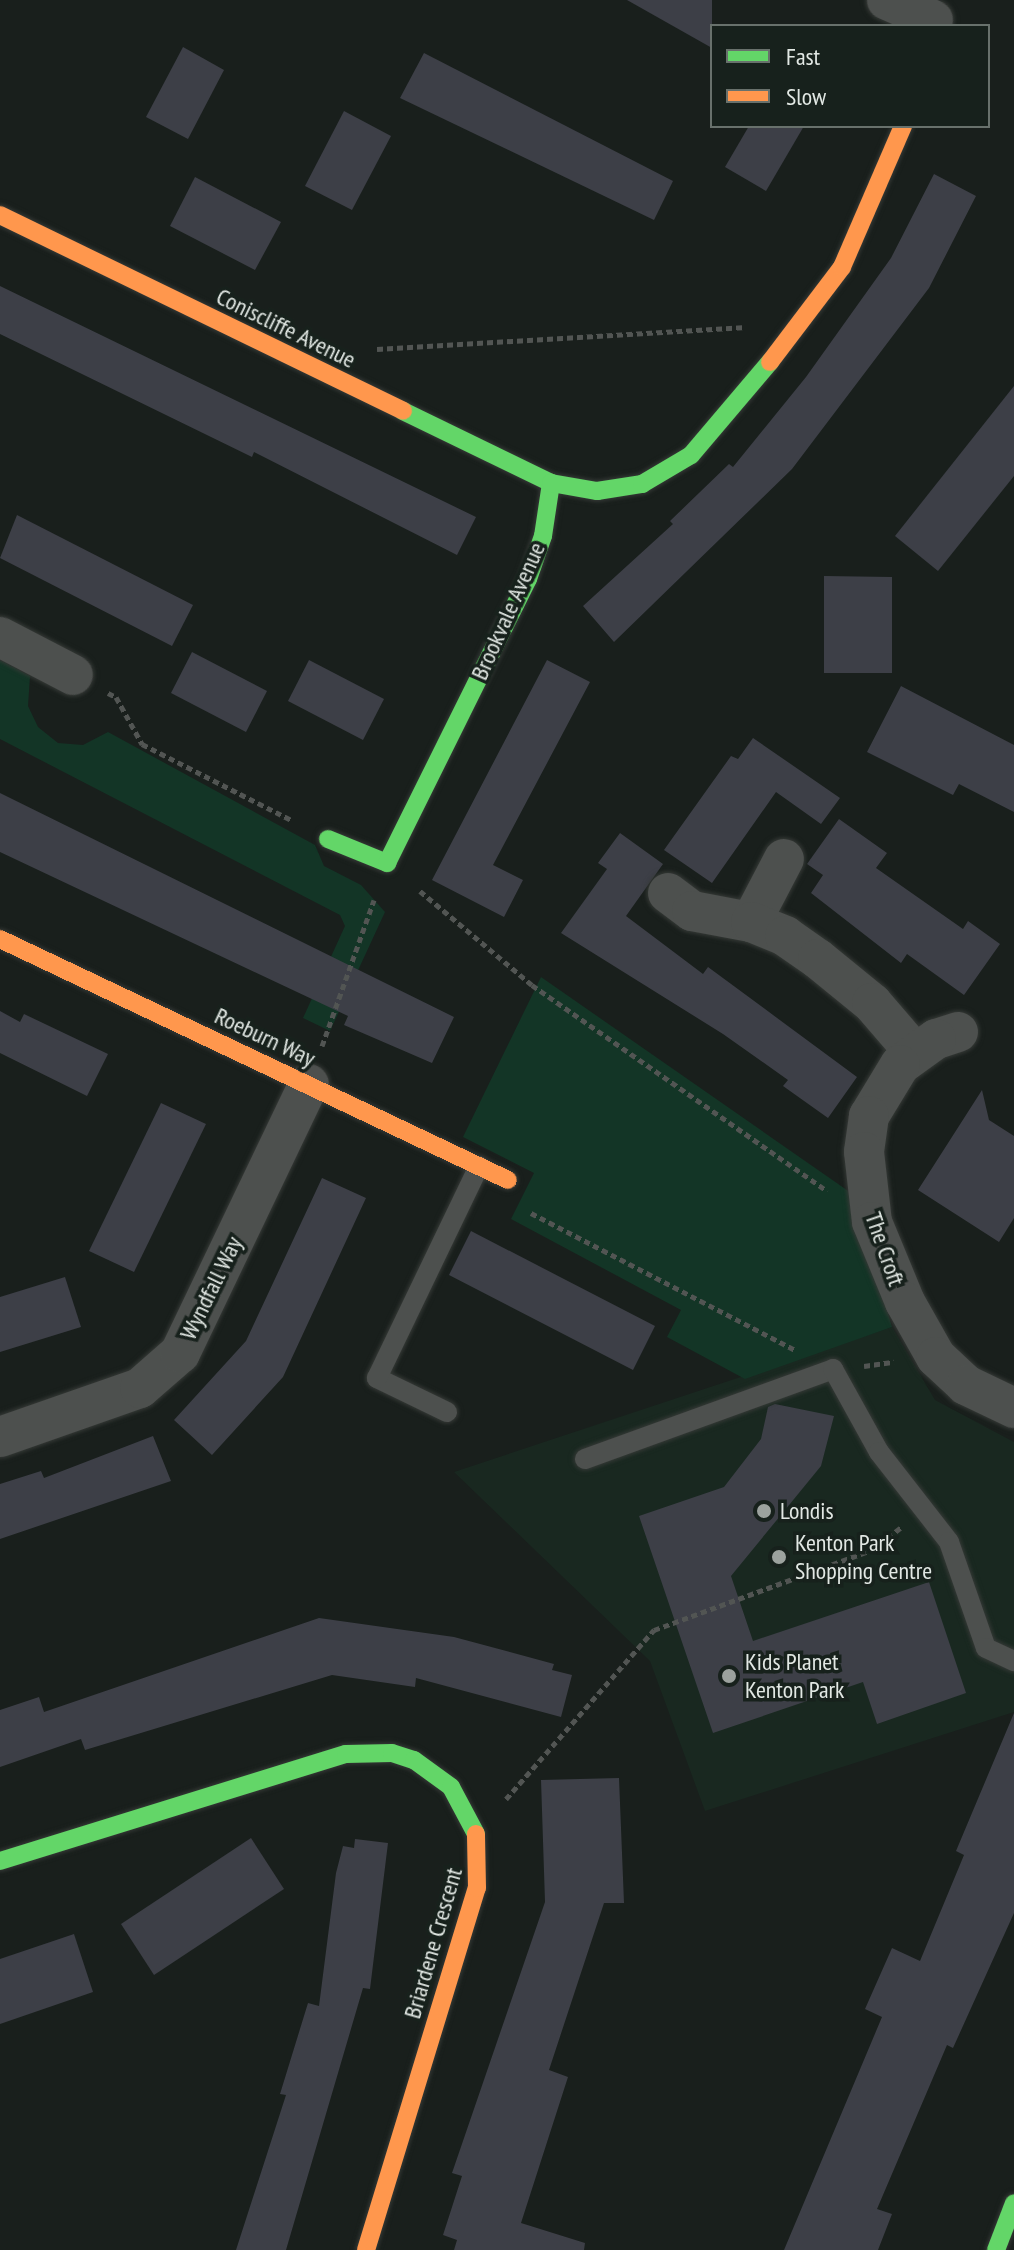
<!DOCTYPE html>
<style>
body{margin:0}
#map{position:relative;width:1014px;height:2250px;overflow:hidden;background:#191f1c;font-family:"PT Sans Narrow",sans-serif}
div>[style]{position:absolute}
.built>*{inset:0;background:#192820}
.green>*{inset:0;background:#133526}
.building>*{inset:0;background:#3d3f47}
.path>*{height:5px;margin-top:-2.5px;transform-origin:0;background:repeating-linear-gradient(90deg,#525553 0 6px,transparent 0 10px)}
.roads{filter:drop-shadow(0 0 2px #353936) drop-shadow(0 0 2px #353936)}
.lane>*{height:20px;margin:-10px;padding:0 10px;transform-origin:10px;border-radius:10px;background:#4d504e}
.street>*{height:40px;margin:-20px;padding:0 20px;transform-origin:20px;border-radius:20px;background:#4d504e}
.fast>*{height:18px;margin:-9px;padding:0 9px;transform-origin:9px;border-radius:9px;background:#63d668}
.slow>*{height:18px;margin:-9px;padding:0 9px;transform-origin:9px;border-radius:9px;background:#ff974d}
.dots>*{width:22px;height:22px;translate:-50% -50%;box-sizing:border-box;border:4px solid #17211c;border-radius:50%}
span{translate:-50% -50%;white-space:nowrap;text-align:center;line-height:1.15;-webkit-text-stroke:7px #17211c;paint-order:stroke}
.street-label{font-size:24px;color:#e2e8e4}
.poi-label{font-size:24px;color:#e2e8e4}
.left{translate:0 -50%;text-align:left}
.legend{position:absolute;left:710px;top:24px;width:280px;height:104px;box-sizing:border-box;background:#17211c;border:2px solid #68716c;margin:0;padding:10px 14px;list-style:none;font-size:24px;color:#e2e8e4}
.legend li{display:flex;align-items:center;gap:16px;height:40px}
.legend b{width:40px;border:2px solid #68716c}
</style>
<div id="map">
<div class="built">
<i style="clip-path:polygon(892px 1327px,935px 1400px,1014px 1442px,1014px 1712px,705px 1811px,650px 1661px,454px 1472px)"></i>
</div>
<div class="green">
<i style="clip-path:polygon(0 660px,30px 676px,28px 706px,38px 727px,58px 743px,83px 745px,108px 732px,315px 845px,324px 866px,361px 885px,385px 912px,330px 1031px,303px 1018px,345px 926px,340px 915px,0 739px)"></i>
<i style="clip-path:polygon(541px 977px,854px 1195px,892px 1327px,745px 1379px,667px 1337px,681px 1310px,511px 1219px,534px 1173px,463px 1137px)"></i>
</div>
<div class="building">
<i style="clip-path:polygon(627px 0,712px 0,712px 48px)"></i>
<i style="clip-path:polygon(183px 47px,224px 70px,188px 139px,146px 117px)"></i>
<i style="clip-path:polygon(424px 53px,673px 181px,654px 220px,400px 98px)"></i>
<i style="clip-path:polygon(344px 111px,391px 136px,352px 210px,305px 186px)"></i>
<i style="clip-path:polygon(749px 126px,804px 126px,766px 191px,725px 167px)"></i>
<i style="clip-path:polygon(934px 174px,976px 196px,929px 288px,792px 469px,614px 642px,583px 606px,673px 524px,670px 521px,729px 464px,733px 467px,806px 377px,891px 258px)"></i>
<i style="clip-path:polygon(195px 177px,281px 222px,255px 270px,170px 226px)"></i>
<i style="clip-path:polygon(0 286px,476px 517px,457px 555px,254px 452px,252px 457px,0 334px)"></i>
<i style="clip-path:polygon(1014px 386px,1014px 476px,938px 571px,895px 536px)"></i>
<i style="clip-path:polygon(17px 515px,193px 605px,172px 646px,0 558px)"></i>
<i style="clip-path:polygon(824px 576px,892px 577px,892px 673px,824px 673px)"></i>
<i style="clip-path:polygon(192px 652px,267px 691px,246px 732px,171px 693px)"></i>
<i style="clip-path:polygon(309px 660px,384px 699px,363px 740px,288px 701px)"></i>
<i style="clip-path:polygon(547px 660px,590px 682px,493px 865px,523px 880px,504px 917px,432px 880px)"></i>
<i style="clip-path:polygon(901px 686px,1014px 745px,1014px 812px,959px 784px,953px 795px,867px 752px)"></i>
<i style="clip-path:polygon(753px 738px,840px 798px,821px 824px,776px 792px,712px 883px,664px 850px,731px 756px,738px 759px)"></i>
<i style="clip-path:polygon(0 793px,454px 1017px,432px 1063px,344px 1025px,348px 1016px,0 852px)"></i>
<i style="clip-path:polygon(839px 819px,887px 853px,876px 868px,963px 929px,968px 921px,1000px 944px,964px 995px,907px 954px,901px 963px,811px 893px,823px 875px,807px 864px)"></i>
<i style="clip-path:polygon(620px 833px,663px 864px,626px 916px,703px 974px,708px 967px,857px 1077px,828px 1118px,783px 1086px,788px 1080px,723px 1034px,561px 933px,607px 869px,598px 863px)"></i>
<i style="clip-path:polygon(0 1011px,20px 1022px,24px 1014px,108px 1054px,87px 1096px,0 1053px)"></i>
<i style="clip-path:polygon(982px 1090px,989px 1120px,1014px 1136px,1014px 1218px,999px 1242px,918px 1190px)"></i>
<i style="clip-path:polygon(161px 1103px,206px 1124px,134px 1272px,89px 1251px)"></i>
<i style="clip-path:polygon(322px 1178px,366px 1198px,283px 1377px,212px 1455px,174px 1420px,246px 1341px)"></i>
<i style="clip-path:polygon(471px 1231px,655px 1326px,633px 1370px,449px 1275px)"></i>
<i style="clip-path:polygon(65px 1277px,81px 1327px,0 1352px,0 1297px)"></i>
<i style="clip-path:polygon(775px 1404px,834px 1416px,821px 1466px,731px 1576px,753px 1641px,929px 1582px,966px 1693px,877px 1724px,863px 1682px,713px 1733px,639px 1516px,724px 1487px,761px 1439px,768px 1407px)"></i>
<i style="clip-path:polygon(153px 1436px,171px 1481px,0 1539px,0 1484px,41px 1471px,44px 1478px)"></i>
<i style="clip-path:polygon(319px 1618px,454px 1637px,554px 1664px,552px 1670px,572px 1675px,561px 1717px,416px 1678px,415px 1687px,332px 1675px,85px 1750px,81px 1739px,0 1767px,0 1710px,39px 1697px,44px 1712px)"></i>
<i style="clip-path:polygon(1014px 1713px,1014px 1913px,953px 2048px,947px 2045px,877px 2209px,892px 2214px,878px 2250px,784px 2250px,882px 2017px,865px 2009px,892px 1948px,920px 1961px,964px 1855px,956px 1851px)"></i>
<i style="clip-path:polygon(619px 1778px,624px 1903px,604px 1903px,549px 2070px,568px 2077px,521px 2223px,585px 2243px,584px 2250px,454px 2250px,457px 2240px,443px 2235px,462px 2176px,452px 2173px,545px 1902px,541px 1780px)"></i>
<i style="clip-path:polygon(251px 1838px,284px 1889px,154px 1975px,121px 1924px)"></i>
<i style="clip-path:polygon(355px 1839px,388px 1843px,370px 1989px,363px 1988px,286px 2250px,236px 2250px,286px 2095px,280px 2094px,308px 2003px,319px 2006px,336px 1873px,343px 1846px,354px 1848px)"></i>
<i style="clip-path:polygon(74px 1934px,93px 1992px,0 2024px,0 1959px)"></i>
</div>
<div class="path">
<i style="left:377px;top:349px;width:366px;rotate:-3.4deg"></i>
<i style="left:108px;top:693px;width:9px;rotate:27deg"></i>
<i style="left:116px;top:697px;width:54px;rotate:61deg"></i>
<i style="left:142px;top:744px;width:167px;rotate:27deg"></i>
<i style="left:420px;top:891px;width:146px;rotate:40deg"></i>
<i style="left:532px;top:985px;width:360px;rotate:34.9deg"></i>
<i style="left:322px;top:1046px;width:155px;rotate:-70.4deg"></i>
<i style="left:531px;top:1213px;width:297px;rotate:27.4deg"></i>
<i style="left:864px;top:1366px;width:30px;rotate:-8deg"></i>
<i style="left:506px;top:1799px;width:225px;rotate:-48.8deg"></i>
<i style="left:654px;top:1630px;width:232px;rotate:-20.2deg"></i>
<i style="left:872px;top:1550px;width:37px;rotate:-38deg"></i>
</div>
<div class="roads">
<div class="lane">
<i style="left:447px;top:1412px;width:78px;rotate:-154.1deg"></i>
<i style="left:377px;top:1378px;width:235px;rotate:-64.3deg"></i>
<i style="left:585px;top:1459px;width:264px;rotate:-19.9deg"></i>
<i style="left:833px;top:1369px;width:95px;rotate:61deg"></i>
<i style="left:879px;top:1452px;width:114px;rotate:52.1deg"></i>
<i style="left:949px;top:1542px;width:112px;rotate:70.8deg"></i>
<i style="left:986px;top:1648px;width:31px;rotate:25deg"></i>
</div>
<div class="street">
<i style="left:887px;top:0;width:50px;rotate:23.5deg"></i>
<i style="left:0;top:637px;width:82px;rotate:27.5deg"></i>
<i style="left:668px;top:893px;width:30px;rotate:37deg"></i>
<i style="left:692px;top:911px;width:60px;rotate:10.6deg"></i>
<i style="left:751px;top:922px;width:71px;rotate:-62.4deg"></i>
<i style="left:751px;top:922px;width:37px;rotate:22deg"></i>
<i style="left:785px;top:936px;width:40px;rotate:34.9deg"></i>
<i style="left:818px;top:959px;width:70px;rotate:39.2deg"></i>
<i style="left:872px;top:1003px;width:66px;rotate:49.3deg"></i>
<i style="left:958px;top:1032px;width:23px;rotate:162deg"></i>
<i style="left:936px;top:1039px;width:44px;rotate:144.2deg"></i>
<i style="left:900px;top:1065px;width:60px;rotate:121.3deg"></i>
<i style="left:869px;top:1116px;width:36px;rotate:98deg"></i>
<i style="left:864px;top:1152px;width:70px;rotate:83.5deg"></i>
<i style="left:872px;top:1222px;width:87px;rotate:67.6deg"></i>
<i style="left:905px;top:1302px;width:63px;rotate:60.6deg"></i>
<i style="left:936px;top:1357px;width:41px;rotate:43deg"></i>
<i style="left:966px;top:1385px;width:53px;rotate:25.6deg"></i>
<i style="left:0;top:1437px;width:148px;rotate:-19.3deg"></i>
<i style="left:140px;top:1388px;width:53px;rotate:-41.2deg"></i>
<i style="left:180px;top:1353px;width:298px;rotate:-64.4deg"></i>
</div>
<div class="fast">
<i style="left:403px;top:411px;width:165px;rotate:25.9deg"></i>
<i style="left:328px;top:839px;width:64px;rotate:22.1deg"></i>
<i style="left:387px;top:863px;width:317px;rotate:-63.6deg"></i>
<i style="left:528px;top:579px;width:46px;rotate:-70.8deg"></i>
<i style="left:543px;top:536px;width:54px;rotate:-81.4deg"></i>
<i style="left:551px;top:483px;width:47px;rotate:9.9deg"></i>
<i style="left:597px;top:491px;width:46px;rotate:-8.8deg"></i>
<i style="left:642px;top:484px;width:57px;rotate:-30.6deg"></i>
<i style="left:691px;top:455px;width:122px;rotate:-49.7deg"></i>
<i style="left:0;top:1861px;width:362px;rotate:-17.2deg"></i>
<i style="left:346px;top:1754px;width:46px;rotate:-1.2deg"></i>
<i style="left:392px;top:1753px;width:23px;rotate:18deg"></i>
<i style="left:414px;top:1760px;width:46px;rotate:36.1deg"></i>
<i style="left:451px;top:1787px;width:53px;rotate:62deg"></i>
<i style="left:996px;top:2250px;width:50px;rotate:-69deg"></i>
</div>
<div class="slow">
<i style="left:0;top:215px;width:448px;rotate:25.9deg"></i>
<i style="left:770px;top:362px;width:119px;rotate:-52.8deg"></i>
<i style="left:842px;top:267px;width:154px;rotate:-66.6deg"></i>
<i style="left:0;top:939px;width:562px;rotate:25.38deg"></i>
<i style="left:366px;top:2250px;width:379px;rotate:-73deg"></i>
<i style="left:477px;top:1888px;width:54px;rotate:-91.1deg"></i>
</div>
</div>
<div class="dots">
<i style="left:764px;top:1511px;background:#9ca29e"></i>
<i style="left:779px;top:1557px;background:#9ca29e"></i>
<i style="left:729px;top:1676px;background:#9ca29e"></i>
</div>
<div class="street-label">
<span style="left:286px;top:328px;rotate:26deg">Coniscliffe Avenue</span>
<span style="left:508px;top:611px;rotate:-66deg">Brookvale Avenue</span>
<span style="left:265px;top:1037px;rotate:25deg">Roeburn Way</span>
<span style="left:885px;top:1249px;rotate:71deg">The Croft</span>
<span style="left:211px;top:1288px;rotate:-64deg">Wyndfall Way</span>
<span style="left:433px;top:1943px;rotate:-74deg">Briardene Crescent</span>
</div>
<div class="poi-label">
<span class="left" style="left:780px;top:1511px">Londis</span>
<span class="left" style="left:795px;top:1557px">Kenton Park<br>Shopping Centre</span>
<span class="left" style="left:745px;top:1676px">Kids Planet<br>Kenton Park</span>
</div>
<ul class="legend">
<li><b style="height:10px;background:#63d668"></b>Fast</li>
<li><b style="height:10px;background:#ff974d"></b>Slow</li>
</ul>
</div>
